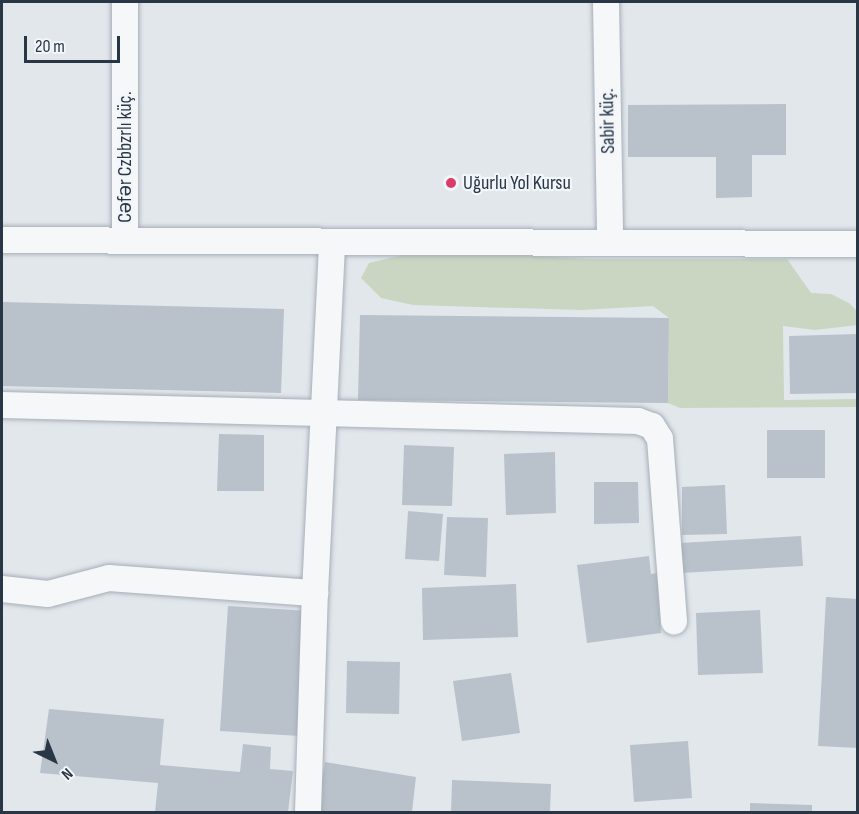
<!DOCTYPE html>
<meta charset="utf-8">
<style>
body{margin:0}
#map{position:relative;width:859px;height:814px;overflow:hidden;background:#e2e7ec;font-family:"Sofia Sans Condensed",sans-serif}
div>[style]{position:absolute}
.green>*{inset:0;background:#cad6c2}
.building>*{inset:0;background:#b9c1ca}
.roads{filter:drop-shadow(0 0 2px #a6aeb7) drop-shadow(0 0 2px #a6aeb7)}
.minor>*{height:26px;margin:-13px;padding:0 13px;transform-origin:13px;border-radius:13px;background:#f5f7f9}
.dots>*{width:16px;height:16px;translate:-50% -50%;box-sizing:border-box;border:3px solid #f2f5f9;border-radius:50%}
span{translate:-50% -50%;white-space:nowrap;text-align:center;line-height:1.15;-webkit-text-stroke:4.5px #f2f5f9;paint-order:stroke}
.street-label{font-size:20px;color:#283645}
.poi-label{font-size:20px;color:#283645}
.left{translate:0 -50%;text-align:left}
.frame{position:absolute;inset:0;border:3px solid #283645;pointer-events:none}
.north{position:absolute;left:24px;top:730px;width:60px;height:60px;-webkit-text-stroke:4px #f2f5f9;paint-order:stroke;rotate:137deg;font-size:16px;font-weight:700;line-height:24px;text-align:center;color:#283645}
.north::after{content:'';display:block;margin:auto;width:21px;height:27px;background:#283645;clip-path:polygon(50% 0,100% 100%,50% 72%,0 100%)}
.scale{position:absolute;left:24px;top:36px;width:96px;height:27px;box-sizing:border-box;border:3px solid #283645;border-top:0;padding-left:8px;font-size:18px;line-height:21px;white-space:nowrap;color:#283645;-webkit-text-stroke:4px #f2f5f9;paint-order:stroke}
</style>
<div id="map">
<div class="green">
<i style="clip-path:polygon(485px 253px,588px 259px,787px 259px,811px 293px,831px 294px,849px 303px,857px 311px,858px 325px,815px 330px,783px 326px,784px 400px,857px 399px,857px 407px,680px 408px,668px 403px,669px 318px,653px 306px,581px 310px,413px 305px,381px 298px,361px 278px,369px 263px,406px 254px)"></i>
</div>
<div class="building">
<i style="clip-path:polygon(786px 104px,786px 155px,752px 155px,752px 197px,716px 198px,716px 157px,628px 157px,628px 105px)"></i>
<i style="clip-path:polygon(2px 302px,284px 309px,281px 393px,2px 386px)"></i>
<i style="clip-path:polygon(360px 315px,669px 318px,668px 403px,358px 400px)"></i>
<i style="clip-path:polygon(858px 334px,858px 393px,790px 394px,789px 336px)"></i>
<i style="clip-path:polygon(767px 430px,825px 430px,825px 478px,767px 478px)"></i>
<i style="clip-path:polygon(219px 434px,264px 435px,264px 491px,217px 491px)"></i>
<i style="clip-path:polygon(404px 445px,454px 447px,452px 506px,402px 505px)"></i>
<i style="clip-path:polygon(555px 452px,556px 513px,506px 515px,504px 454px)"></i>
<i style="clip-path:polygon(594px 482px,638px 482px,639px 523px,594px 524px)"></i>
<i style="clip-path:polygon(725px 485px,727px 534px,682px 535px,682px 487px)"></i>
<i style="clip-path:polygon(408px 511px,443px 514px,439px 561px,405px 559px)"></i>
<i style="clip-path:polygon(447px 517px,488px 518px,486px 577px,444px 575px)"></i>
<i style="clip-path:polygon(801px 536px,803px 566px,681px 573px,680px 543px)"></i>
<i style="clip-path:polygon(649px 556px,651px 574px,657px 573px,661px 633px,587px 643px,577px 565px)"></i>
<i style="clip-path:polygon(516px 584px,518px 637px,423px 640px,422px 588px)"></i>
<i style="clip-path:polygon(826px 597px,858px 599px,858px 748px,818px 746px)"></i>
<i style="clip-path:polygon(228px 606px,309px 611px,300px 736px,220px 731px)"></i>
<i style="clip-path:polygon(760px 610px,763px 673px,698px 675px,696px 613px)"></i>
<i style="clip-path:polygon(347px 661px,400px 662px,399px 714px,346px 713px)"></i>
<i style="clip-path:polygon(511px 673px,520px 733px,462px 741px,453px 681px)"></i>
<i style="clip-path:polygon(49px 709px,164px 719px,160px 765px,240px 772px,243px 744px,271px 747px,270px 769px,293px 771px,288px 812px,155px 812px,158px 783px,40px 773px)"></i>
<i style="clip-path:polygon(688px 741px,692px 798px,634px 802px,630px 745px)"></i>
<i style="clip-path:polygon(325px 762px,416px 777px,412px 812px,317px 812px)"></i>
<i style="clip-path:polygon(452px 780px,551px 784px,550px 812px,451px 812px)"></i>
<i style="clip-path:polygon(750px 803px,812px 805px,812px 812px,750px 812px)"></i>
</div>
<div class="roads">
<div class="minor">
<i style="left:125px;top:2px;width:238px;rotate:90deg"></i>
<i style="left:606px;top:2px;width:239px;rotate:89deg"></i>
<i style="left:2px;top:240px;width:856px;rotate:0.27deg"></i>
<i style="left:2px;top:405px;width:636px;rotate:1.44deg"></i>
<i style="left:638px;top:421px;width:15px;rotate:20deg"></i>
<i style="left:652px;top:426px;width:15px;rotate:58deg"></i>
<i style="left:660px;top:439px;width:183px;rotate:85.6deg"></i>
<i style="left:2px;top:589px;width:46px;rotate:6.2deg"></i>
<i style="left:48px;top:594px;width:63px;rotate:-14.7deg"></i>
<i style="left:109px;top:578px;width:207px;rotate:4.2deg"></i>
<i style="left:308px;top:812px;width:219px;rotate:-88.2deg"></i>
<i style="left:315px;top:593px;width:351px;rotate:-87.2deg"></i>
</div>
</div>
<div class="dots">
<i style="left:451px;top:183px;background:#da3d67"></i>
</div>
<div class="street-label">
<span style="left:608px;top:121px;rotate:-91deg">Sabir küç.</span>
<span style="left:125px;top:157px;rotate:-90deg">Cəfər Czbbzrlı küç.</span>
</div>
<div class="poi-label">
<span class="left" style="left:463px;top:183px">Uğurlu Yol Kursu</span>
</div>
<div class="frame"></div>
<div class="north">N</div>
<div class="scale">20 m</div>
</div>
